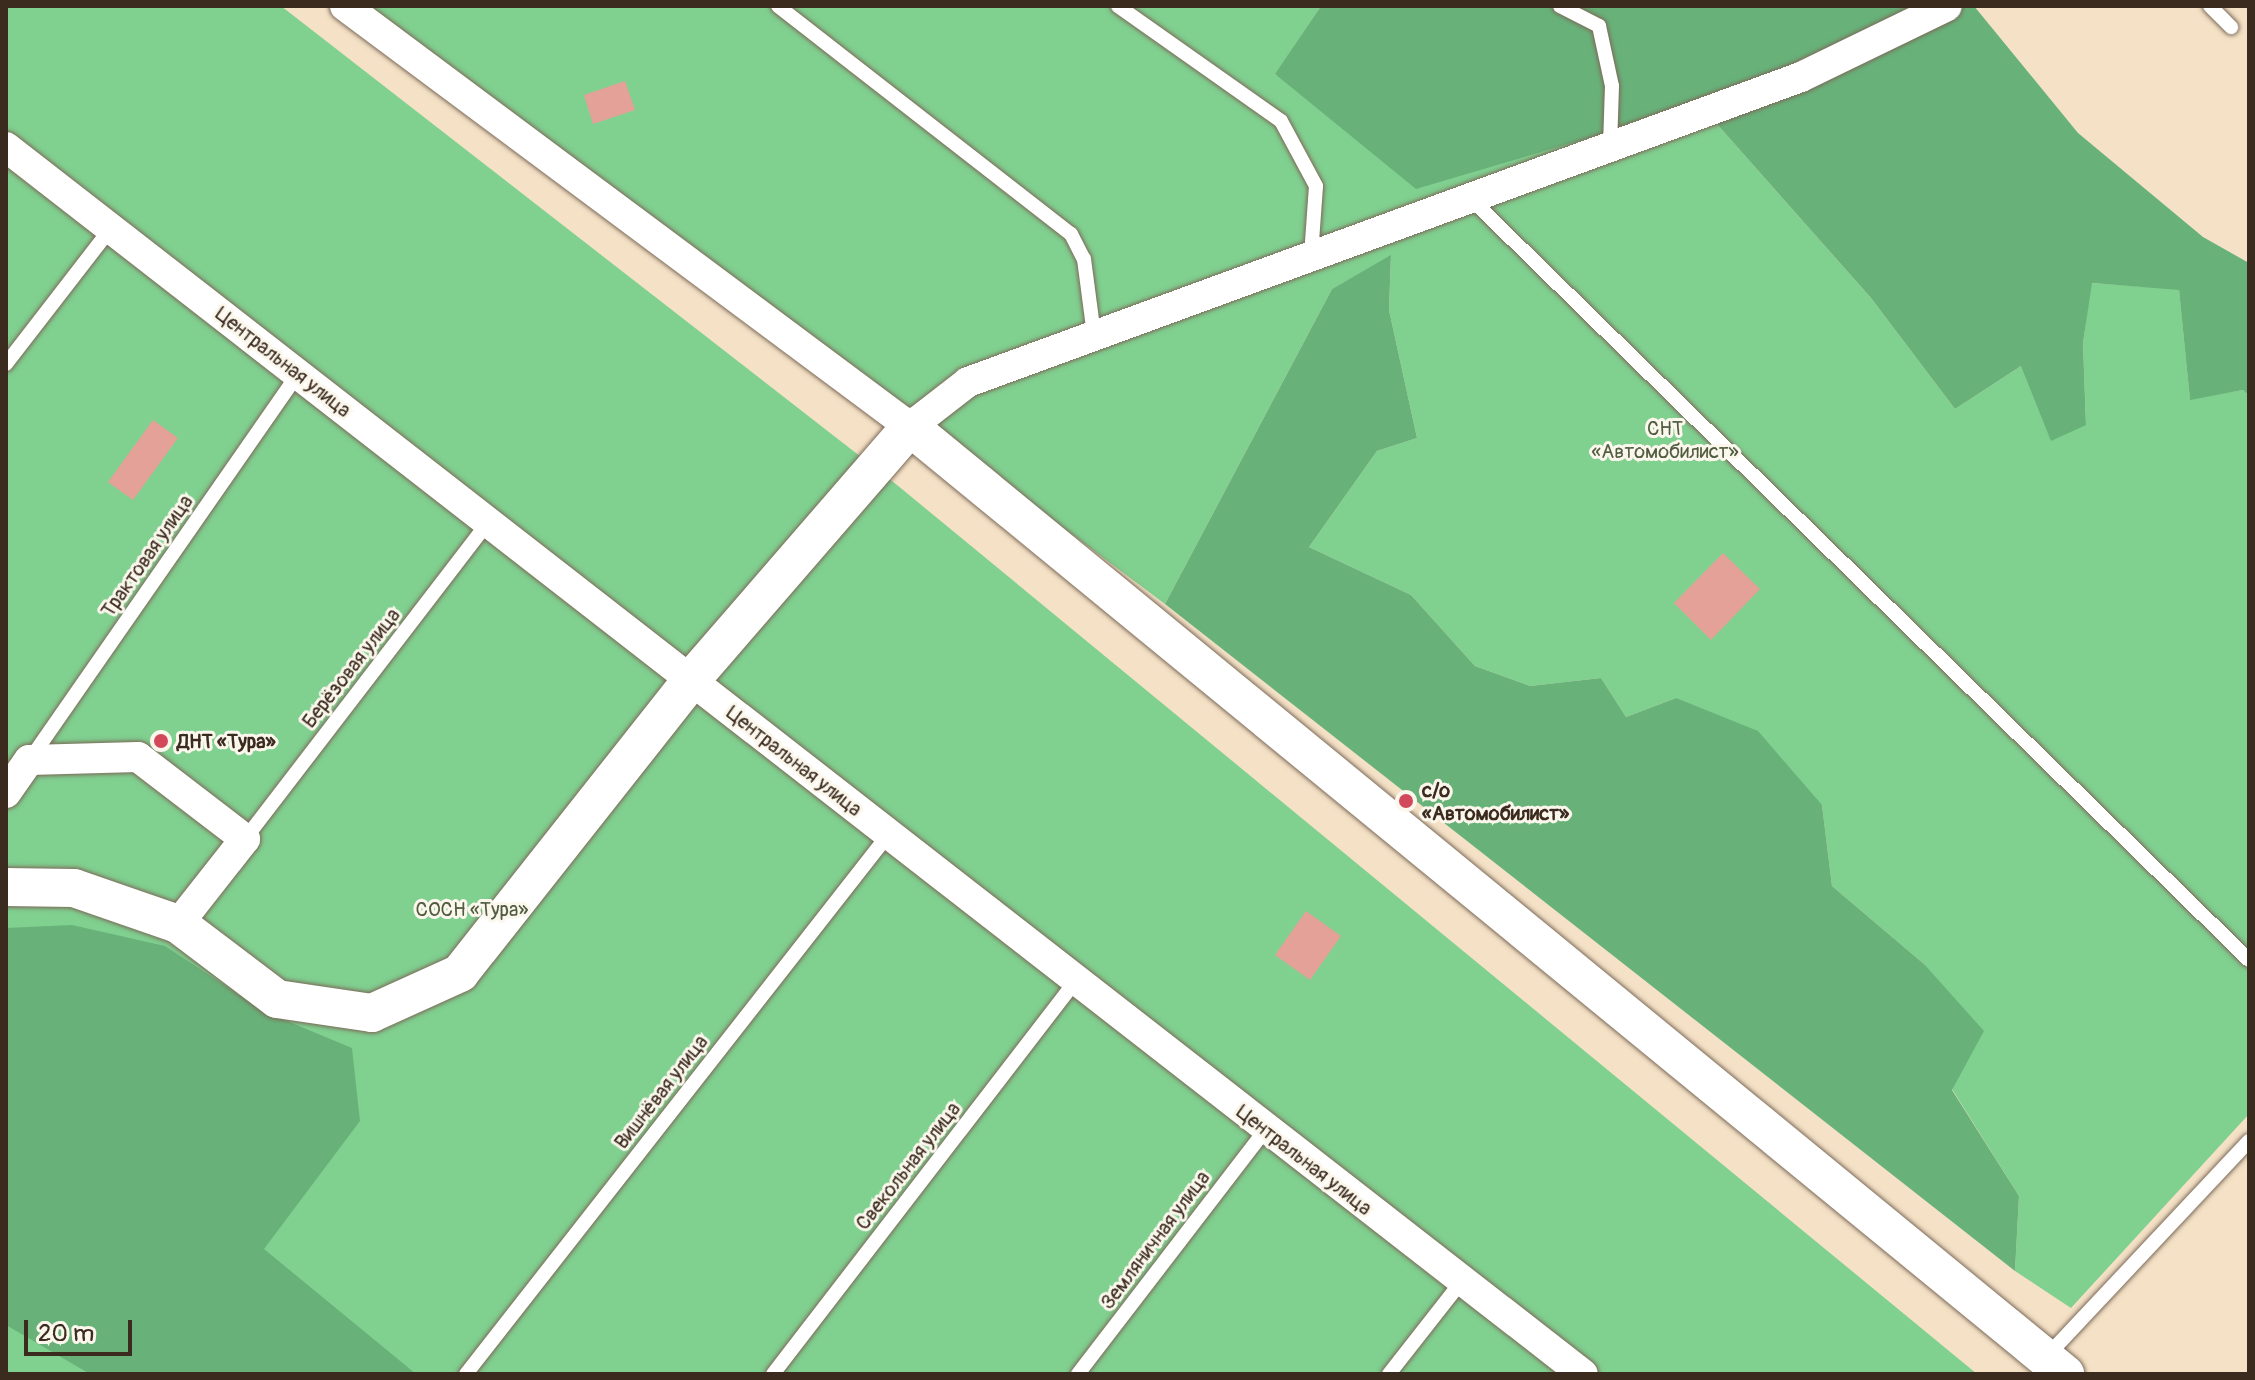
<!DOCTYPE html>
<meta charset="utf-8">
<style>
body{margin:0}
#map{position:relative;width:2255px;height:1380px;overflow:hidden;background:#f4e1c6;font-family:Pangolin,sans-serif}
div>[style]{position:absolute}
.green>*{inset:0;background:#80d090}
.forest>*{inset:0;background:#68b27a}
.building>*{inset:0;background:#e4a197}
.roads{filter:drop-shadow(0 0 2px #7c6a59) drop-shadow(0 0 2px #7c6a59)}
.service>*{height:14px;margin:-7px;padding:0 7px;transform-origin:7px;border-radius:7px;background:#fff}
.minor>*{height:30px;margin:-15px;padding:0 15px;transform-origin:15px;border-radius:15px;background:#fff}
.tertiary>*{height:38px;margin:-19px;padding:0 19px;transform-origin:19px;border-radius:19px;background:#fff}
.dots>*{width:22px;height:22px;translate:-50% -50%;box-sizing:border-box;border:4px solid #fbf7ec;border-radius:50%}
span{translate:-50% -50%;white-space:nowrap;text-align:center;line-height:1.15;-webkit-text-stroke:6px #fbf7ec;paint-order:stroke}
.street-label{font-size:20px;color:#3b2a1e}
.park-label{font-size:20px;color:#505c40}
.poi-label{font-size:20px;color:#3b2a1e;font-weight:700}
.left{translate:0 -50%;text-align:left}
.frame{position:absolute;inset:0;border:8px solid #3b2a1e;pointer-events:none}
.scale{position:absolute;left:24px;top:1320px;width:108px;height:36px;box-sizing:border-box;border:4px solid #3b2a1e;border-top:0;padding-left:10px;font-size:24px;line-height:28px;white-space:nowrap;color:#3b2a1e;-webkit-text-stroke:6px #fbf7ec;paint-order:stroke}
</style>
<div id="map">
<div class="green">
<i style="clip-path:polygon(6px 6px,281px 6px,897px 485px,1977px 1374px,6px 1374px)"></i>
<i style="clip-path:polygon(366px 6px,1321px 6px,1275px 75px,1700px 105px,1871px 298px,1955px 409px,2021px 366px,2086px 425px,2083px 343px,2091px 283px,2179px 289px,2190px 399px,2243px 390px,2249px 396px,2249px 1114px,2071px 1308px,2015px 1271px,2019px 1196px,1952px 1089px,1924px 964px,1832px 886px,1822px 805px,1676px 698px,1626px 717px,1601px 678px,1530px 686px,1475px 666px,1411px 595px,1309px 547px,1377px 451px,1417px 438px,1389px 310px,1391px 256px,1332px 289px,1165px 604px)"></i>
</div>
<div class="forest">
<i style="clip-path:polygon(1321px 6px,1974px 6px,2078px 133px,2203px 237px,2249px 263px,2249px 396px,2243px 390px,2190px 400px,2179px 290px,2092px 283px,2083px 343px,2086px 425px,2051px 441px,2021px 366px,1955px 409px,1871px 298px,1700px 105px,1416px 189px,1275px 74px)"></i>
<i style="clip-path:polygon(1391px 255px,1389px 310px,1417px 438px,1377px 451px,1309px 547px,1411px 595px,1475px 666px,1530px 686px,1601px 678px,1626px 717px,1676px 698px,1758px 731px,1822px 805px,1832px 886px,1924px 964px,1984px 1031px,1952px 1090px,2019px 1196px,2015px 1271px,1165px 604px,1332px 289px)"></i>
<i style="clip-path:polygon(72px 925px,165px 946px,263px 1011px,352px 1048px,360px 1121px,264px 1249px,416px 1374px,90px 1374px,6px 1325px,6px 928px)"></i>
</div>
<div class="building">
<i style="clip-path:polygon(625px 81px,635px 110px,593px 124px,584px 95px)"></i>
<i style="clip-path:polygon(153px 420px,178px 438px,133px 500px,108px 482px)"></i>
<i style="clip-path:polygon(1723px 553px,1760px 589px,1711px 640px,1674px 603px)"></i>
<i style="clip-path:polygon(1306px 911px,1341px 936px,1310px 980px,1275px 955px)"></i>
</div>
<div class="roads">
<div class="service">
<i style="left:778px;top:6px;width:371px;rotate:37.9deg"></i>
<i style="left:1071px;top:234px;width:28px;rotate:63deg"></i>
<i style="left:1084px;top:259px;width:77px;rotate:82.5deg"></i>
<i style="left:1118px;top:6px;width:199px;rotate:35.2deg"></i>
<i style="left:1281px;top:121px;width:74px;rotate:61.7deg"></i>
<i style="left:1316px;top:186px;width:69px;rotate:94.1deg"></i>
<i style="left:1560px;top:6px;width:44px;rotate:27.1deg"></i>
<i style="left:1599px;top:26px;width:61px;rotate:77.8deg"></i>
<i style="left:1612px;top:86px;width:59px;rotate:91.9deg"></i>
<i style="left:2210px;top:6px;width:30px;rotate:45deg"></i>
<i style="left:1471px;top:199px;width:1088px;rotate:44.37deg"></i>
<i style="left:6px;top:364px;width:172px;rotate:-52.3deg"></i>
<i style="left:31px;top:758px;width:468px;rotate:-55.2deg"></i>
<i style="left:245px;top:839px;width:399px;rotate:-52.5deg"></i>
<i style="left:2047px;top:1356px;width:295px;rotate:-46.8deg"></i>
<i style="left:466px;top:1374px;width:685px;rotate:-51.94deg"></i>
<i style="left:773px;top:1374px;width:495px;rotate:-52.4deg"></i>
<i style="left:1078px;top:1374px;width:307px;rotate:-52.5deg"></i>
<i style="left:1389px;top:1374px;width:118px;rotate:-51.9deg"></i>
</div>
<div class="minor">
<i style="left:345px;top:6px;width:705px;rotate:36.69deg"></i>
<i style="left:910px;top:427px;width:73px;rotate:-37.8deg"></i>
<i style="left:968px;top:382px;width:887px;rotate:-20.11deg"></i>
<i style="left:1801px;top:77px;width:162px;rotate:-25.9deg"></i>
<i style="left:6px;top:147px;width:1998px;rotate:37.89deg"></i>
<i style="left:6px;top:793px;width:40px;rotate:-55.1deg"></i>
<i style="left:29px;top:760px;width:109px;rotate:-1.6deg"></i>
<i style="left:138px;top:757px;width:135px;rotate:37.5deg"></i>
<i style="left:245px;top:839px;width:108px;rotate:128.2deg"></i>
</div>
<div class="tertiary">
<i style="left:6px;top:887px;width:68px;rotate:0.8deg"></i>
<i style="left:74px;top:888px;width:110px;rotate:19.1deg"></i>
<i style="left:178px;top:924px;width:124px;rotate:37.1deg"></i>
<i style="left:277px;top:999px;width:96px;rotate:8.4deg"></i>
<i style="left:372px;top:1013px;width:97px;rotate:-24.4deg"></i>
<i style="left:460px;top:973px;width:373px;rotate:-51.7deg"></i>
<i style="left:691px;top:680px;width:335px;rotate:-49.1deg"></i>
<i style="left:910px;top:427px;width:1494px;rotate:39.35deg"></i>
</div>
</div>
<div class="dots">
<i style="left:161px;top:741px;background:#d1495b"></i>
<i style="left:1406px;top:801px;background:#d1495b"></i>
</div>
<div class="street-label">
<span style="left:283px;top:362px;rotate:38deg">Центральная улица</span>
<span style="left:147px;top:556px;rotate:-55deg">Трактовая улица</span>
<span style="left:351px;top:668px;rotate:-52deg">Берёзовая улица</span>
<span style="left:794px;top:761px;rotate:38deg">Центральная улица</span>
<span style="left:661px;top:1092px;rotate:-52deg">Вишнёвая улица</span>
<span style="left:1304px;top:1160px;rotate:38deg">Центральная улица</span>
<span style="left:908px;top:1166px;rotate:-52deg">Свекольная улица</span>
<span style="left:1155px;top:1240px;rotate:-53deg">Земляничная улица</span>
</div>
<div class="park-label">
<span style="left:1665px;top:440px">СНТ<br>«Автомобилист»</span>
<span style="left:472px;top:909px">СОСН «Тура»</span>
</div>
<div class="poi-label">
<span class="left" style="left:177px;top:741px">ДНТ «Тура»</span>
<span class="left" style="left:1422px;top:802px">с/о<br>«Автомобилист»</span>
</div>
<div class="frame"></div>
<div class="scale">20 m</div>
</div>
